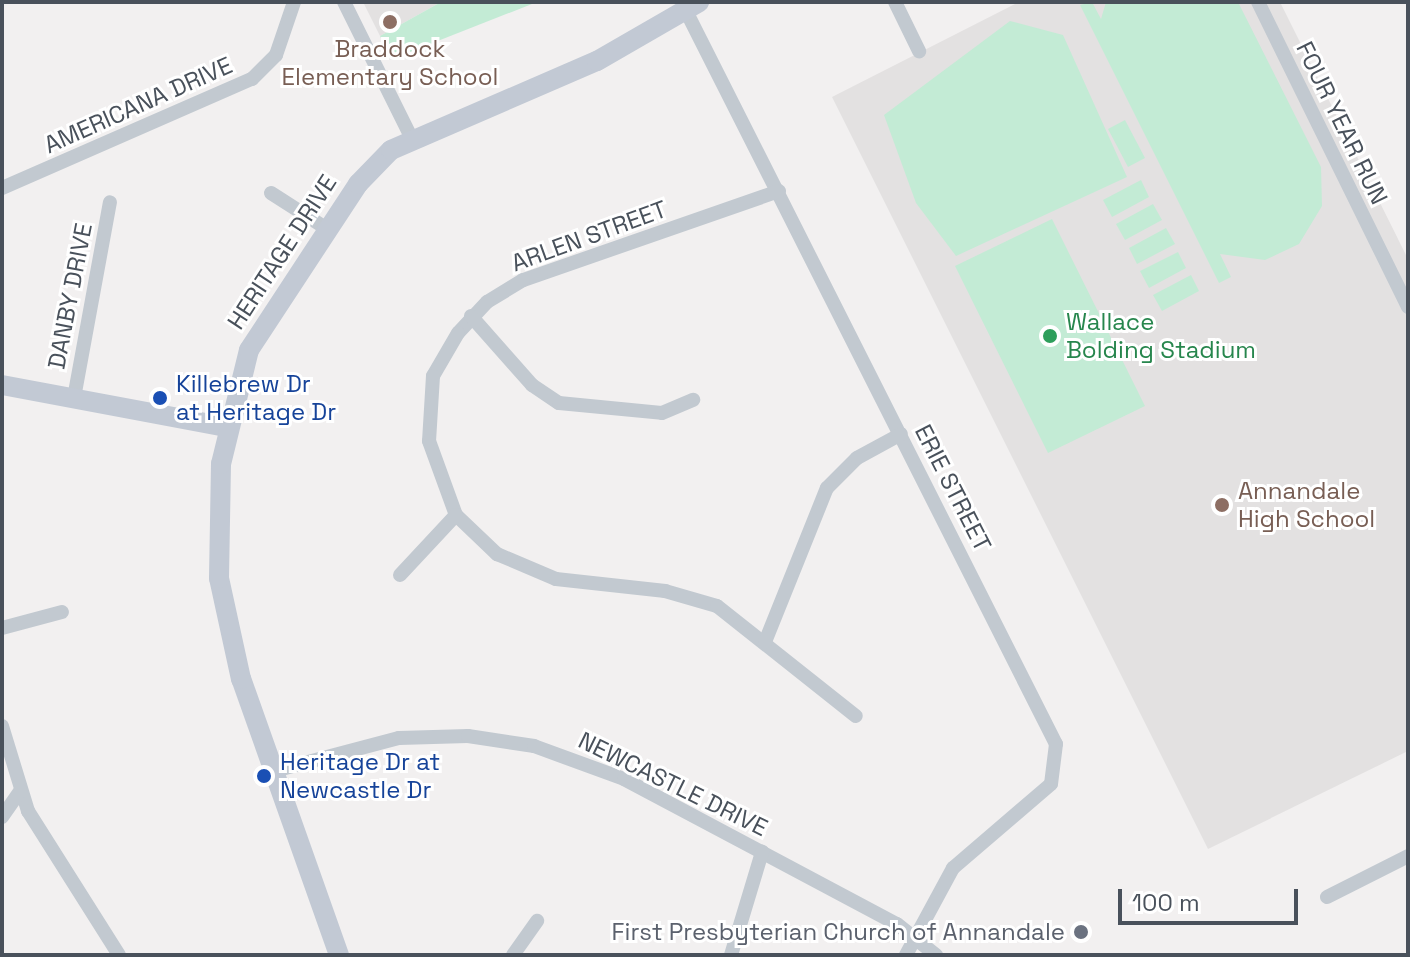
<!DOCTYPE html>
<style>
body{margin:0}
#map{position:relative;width:1410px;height:957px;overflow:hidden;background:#f2f0f0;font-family:"Space Grotesk",sans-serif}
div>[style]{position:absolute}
.education>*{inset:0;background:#e3e1e1}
.green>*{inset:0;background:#c3ebd5}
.street>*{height:14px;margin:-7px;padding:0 7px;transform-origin:7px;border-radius:7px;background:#c2c9d0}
.secondary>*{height:20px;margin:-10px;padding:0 10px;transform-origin:10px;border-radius:10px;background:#c2c9d4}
.dots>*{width:22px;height:22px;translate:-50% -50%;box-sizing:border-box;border:4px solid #fff;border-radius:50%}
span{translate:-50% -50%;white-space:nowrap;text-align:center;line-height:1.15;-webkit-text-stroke:6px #fff;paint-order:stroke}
.education-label{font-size:24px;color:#785e54}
.left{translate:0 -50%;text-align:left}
.street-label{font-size:24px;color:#49515b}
.leisure-label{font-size:24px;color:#27864d}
.transit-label{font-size:24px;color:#164399}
.worship-label{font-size:24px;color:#5b616d}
.right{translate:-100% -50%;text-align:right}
.frame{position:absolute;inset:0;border:4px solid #49515b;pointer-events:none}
.scale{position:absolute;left:1118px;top:889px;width:180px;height:36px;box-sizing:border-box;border:4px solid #49515b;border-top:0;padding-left:10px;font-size:24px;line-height:28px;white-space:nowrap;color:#49515b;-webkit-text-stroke:6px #fff;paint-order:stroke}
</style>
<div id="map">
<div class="education">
<i style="clip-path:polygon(363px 2px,441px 2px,380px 36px)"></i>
<i style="clip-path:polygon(1019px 2px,1280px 2px,1408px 259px,1408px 751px,1208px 849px,832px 97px)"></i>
</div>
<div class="green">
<i style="clip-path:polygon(441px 2px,537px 2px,392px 59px,380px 36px)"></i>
<i style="clip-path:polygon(1092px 2px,1101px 19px,1106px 2px,1238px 2px,1321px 167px,1322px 206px,1299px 244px,1265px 260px,1220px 254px,1231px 277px,1219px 283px,1080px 5px)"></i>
<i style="clip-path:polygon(1010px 21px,1063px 35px,1127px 177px,956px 256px,916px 203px,884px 115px)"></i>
<i style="clip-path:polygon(1125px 120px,1145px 158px,1128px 167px,1108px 129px)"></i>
<i style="clip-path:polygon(1141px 180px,1149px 197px,1112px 217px,1103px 200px)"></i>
<i style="clip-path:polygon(1153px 204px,1162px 220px,1125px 240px,1116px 224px)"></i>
<i style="clip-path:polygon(1052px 219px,1145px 406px,1048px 453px,955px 266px)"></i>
<i style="clip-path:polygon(1166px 228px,1175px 244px,1137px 264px,1129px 248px)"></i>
<i style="clip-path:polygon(1178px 252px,1186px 268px,1149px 288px,1140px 271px)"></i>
<i style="clip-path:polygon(1191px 275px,1199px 291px,1162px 311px,1153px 295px)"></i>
</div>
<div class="street">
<i style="left:344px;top:2px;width:151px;rotate:63.6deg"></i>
<i style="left:895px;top:2px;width:55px;rotate:63.9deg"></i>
<i style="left:1258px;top:2px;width:340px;rotate:63.8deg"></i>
<i style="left:686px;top:11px;width:821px;rotate:63.22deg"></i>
<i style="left:1056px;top:744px;width:40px;rotate:97.1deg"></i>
<i style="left:1051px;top:784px;width:129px;rotate:139.4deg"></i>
<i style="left:953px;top:868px;width:99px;rotate:118.4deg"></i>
<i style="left:2px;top:188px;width:273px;rotate:-23.6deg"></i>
<i style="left:252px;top:79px;width:34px;rotate:-45deg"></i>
<i style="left:276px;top:55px;width:56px;rotate:-71.2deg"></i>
<i style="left:779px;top:191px;width:271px;rotate:160.8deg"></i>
<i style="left:523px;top:280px;width:42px;rotate:148.6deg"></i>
<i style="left:487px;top:302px;width:42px;rotate:133.1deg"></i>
<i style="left:458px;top:333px;width:50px;rotate:120.2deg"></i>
<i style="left:433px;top:376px;width:65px;rotate:93.5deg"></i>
<i style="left:429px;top:441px;width:79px;rotate:70deg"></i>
<i style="left:456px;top:515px;width:57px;rotate:43.6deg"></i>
<i style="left:497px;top:554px;width:64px;rotate:23deg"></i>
<i style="left:556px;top:579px;width:110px;rotate:6.3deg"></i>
<i style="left:665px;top:591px;width:54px;rotate:16.1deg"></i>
<i style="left:717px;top:606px;width:177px;rotate:38.4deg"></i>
<i style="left:271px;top:193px;width:67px;rotate:32.7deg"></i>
<i style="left:471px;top:316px;width:92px;rotate:48.5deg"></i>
<i style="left:532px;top:385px;width:32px;rotate:34deg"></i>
<i style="left:559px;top:403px;width:103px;rotate:5.5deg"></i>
<i style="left:662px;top:413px;width:34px;rotate:-23deg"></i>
<i style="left:74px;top:398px;width:199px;rotate:-79.6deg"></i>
<i style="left:400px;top:575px;width:82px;rotate:-47deg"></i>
<i style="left:2px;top:628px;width:62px;rotate:-14.9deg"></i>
<i style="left:765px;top:642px;width:166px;rotate:-68.1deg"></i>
<i style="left:827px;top:488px;width:42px;rotate:-45deg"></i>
<i style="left:857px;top:458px;width:50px;rotate:-28.6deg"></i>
<i style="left:2px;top:726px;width:89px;rotate:73deg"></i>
<i style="left:28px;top:811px;width:170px;rotate:57.7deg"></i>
<i style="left:274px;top:771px;width:129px;rotate:-14.8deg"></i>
<i style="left:399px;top:738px;width:69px;rotate:-1.7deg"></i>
<i style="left:468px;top:736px;width:67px;rotate:8.6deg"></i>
<i style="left:534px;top:746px;width:96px;rotate:20.1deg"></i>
<i style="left:624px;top:779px;width:309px;rotate:28deg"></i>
<i style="left:897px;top:924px;width:50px;rotate:38.5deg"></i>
<i style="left:2px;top:817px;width:32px;rotate:-55deg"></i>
<i style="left:1327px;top:897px;width:91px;rotate:-26.8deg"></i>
<i style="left:513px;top:955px;width:42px;rotate:-54.8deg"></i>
<i style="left:731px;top:955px;width:108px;rotate:-73.2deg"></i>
</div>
<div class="secondary">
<i style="left:2px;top:385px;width:229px;rotate:10.6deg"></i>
<i style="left:339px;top:955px;width:293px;rotate:-109.5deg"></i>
<i style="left:241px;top:679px;width:103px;rotate:-102.3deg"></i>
<i style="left:219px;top:578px;width:114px;rotate:-89deg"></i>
<i style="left:221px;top:464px;width:117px;rotate:-76.2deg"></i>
<i style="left:249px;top:350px;width:199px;rotate:-56.7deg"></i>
<i style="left:358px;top:184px;width:47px;rotate:-45.9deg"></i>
<i style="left:391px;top:150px;width:224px;rotate:-23.4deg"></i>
<i style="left:597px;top:61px;width:118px;rotate:-30deg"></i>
</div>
<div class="dots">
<i style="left:390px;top:22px;background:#8d6e63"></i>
<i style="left:1050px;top:336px;background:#2e9e5b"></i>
<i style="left:160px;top:398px;background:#1a4fb4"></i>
<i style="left:1222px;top:505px;background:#8d6e63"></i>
<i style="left:264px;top:776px;background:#1a4fb4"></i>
<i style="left:1081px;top:932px;background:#6b7280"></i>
</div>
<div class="education-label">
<span style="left:390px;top:63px">Braddock<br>Elementary School</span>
<span class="left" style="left:1238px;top:505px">Annandale<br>High School</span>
</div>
<div class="street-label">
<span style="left:138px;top:105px;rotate:-24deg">AMERICANA DRIVE</span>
<span style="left:1342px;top:123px;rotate:64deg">FOUR YEAR RUN</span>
<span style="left:589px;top:236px;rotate:-20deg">ARLEN STREET</span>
<span style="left:282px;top:252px;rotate:-57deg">HERITAGE DRIVE</span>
<span style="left:70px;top:296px;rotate:-79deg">DANBY DRIVE</span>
<span style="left:953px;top:488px;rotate:63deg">ERIE STREET</span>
<span style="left:673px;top:784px;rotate:26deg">NEWCASTLE DRIVE</span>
</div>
<div class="leisure-label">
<span class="left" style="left:1066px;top:336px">Wallace<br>Bolding Stadium</span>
</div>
<div class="transit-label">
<span class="left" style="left:176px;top:398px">Killebrew Dr<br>at Heritage Dr</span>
<span class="left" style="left:280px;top:776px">Heritage Dr at<br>Newcastle Dr</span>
</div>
<div class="worship-label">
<span class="right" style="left:1065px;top:932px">First Presbyterian Church of Annandale</span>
</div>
<div class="frame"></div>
<div class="scale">100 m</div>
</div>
